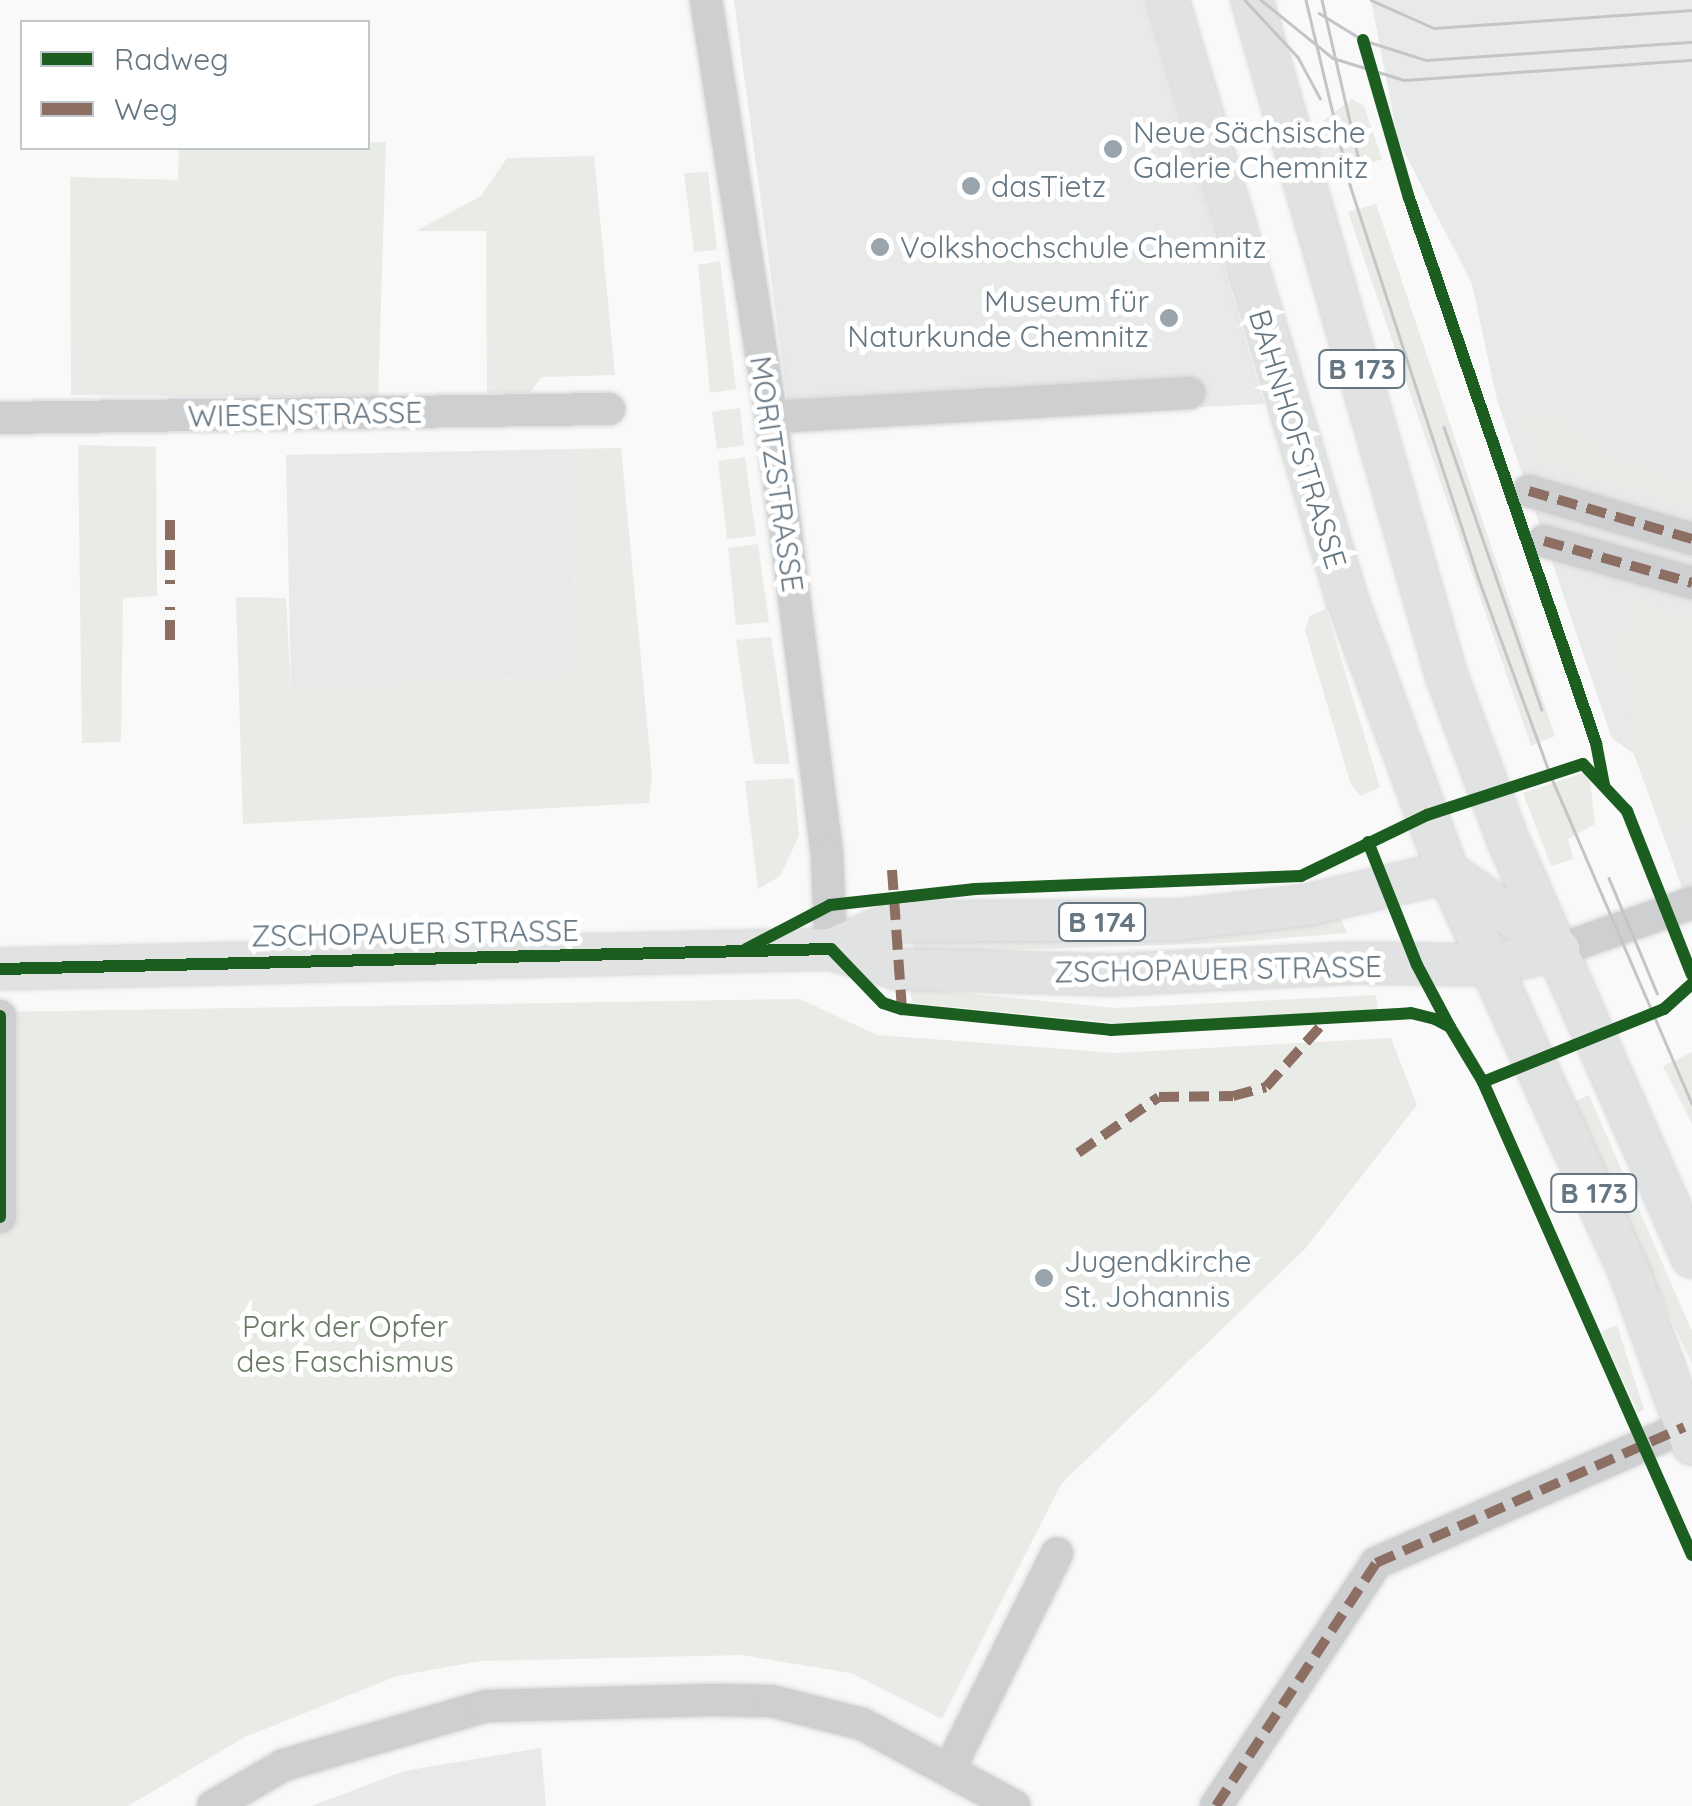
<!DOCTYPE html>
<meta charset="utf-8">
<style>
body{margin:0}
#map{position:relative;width:1692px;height:1806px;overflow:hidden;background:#f9f9f9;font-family:Quicksand,sans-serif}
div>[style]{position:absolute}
.built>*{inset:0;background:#e8e9e9}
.green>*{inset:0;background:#e8ebe6}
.roads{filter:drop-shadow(0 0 2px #d5d6d7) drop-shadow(0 0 2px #d5d6d7)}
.minor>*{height:32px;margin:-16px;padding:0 16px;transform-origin:16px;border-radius:16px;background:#cecfd0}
.major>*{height:40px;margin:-20px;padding:0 20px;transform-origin:20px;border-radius:20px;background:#e1e2e2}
.tram>*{height:2.5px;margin:-1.25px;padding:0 1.25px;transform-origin:1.25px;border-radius:1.25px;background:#c3c5c6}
.quiet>*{height:10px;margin-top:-5px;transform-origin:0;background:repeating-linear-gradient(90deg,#8d6e63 0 20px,transparent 0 30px)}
.cycleway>*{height:12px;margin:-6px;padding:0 6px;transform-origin:6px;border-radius:6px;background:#1b5e20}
.dots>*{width:28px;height:28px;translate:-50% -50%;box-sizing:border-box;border:5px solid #fff;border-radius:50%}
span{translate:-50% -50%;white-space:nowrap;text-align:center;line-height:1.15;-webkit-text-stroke:10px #fff;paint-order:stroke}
.shield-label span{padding:2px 8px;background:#fff;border:2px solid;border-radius:8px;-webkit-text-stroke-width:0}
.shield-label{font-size:28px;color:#657683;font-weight:700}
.poi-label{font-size:30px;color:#657683}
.left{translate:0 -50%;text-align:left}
.right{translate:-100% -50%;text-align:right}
.street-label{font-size:30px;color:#657683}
.park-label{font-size:30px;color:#687a64}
.legend{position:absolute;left:20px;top:20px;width:350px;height:130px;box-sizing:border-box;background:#fff;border:2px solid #c1c8cd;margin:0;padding:12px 18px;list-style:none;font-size:30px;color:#657683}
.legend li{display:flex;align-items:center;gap:20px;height:50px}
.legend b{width:50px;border:2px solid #c1c8cd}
</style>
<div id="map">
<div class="built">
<i style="clip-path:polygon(734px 0,1146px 0,1264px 404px,791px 426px)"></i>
<i style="clip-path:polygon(1371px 0,1692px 0,1692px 915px,1634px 754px,1612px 738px,1604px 715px,1497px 400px,1472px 284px,1398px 140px)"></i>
<i style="clip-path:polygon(568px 449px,579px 675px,291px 689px,286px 455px)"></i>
<i style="clip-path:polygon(541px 1748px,546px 1806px,312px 1806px,404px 1771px)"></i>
</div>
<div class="green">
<i style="clip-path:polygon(1352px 99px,1364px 106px,1382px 159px,1338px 175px,1334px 164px,1319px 169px,1317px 126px)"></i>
<i style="clip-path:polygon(368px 142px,386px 142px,378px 398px,71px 395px,70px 177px,178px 180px,179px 148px,368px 148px)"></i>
<i style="clip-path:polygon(594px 156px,615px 375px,541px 377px,530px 393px,487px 393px,486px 231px,416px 231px,481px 196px,507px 158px)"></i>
<i style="clip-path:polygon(708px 172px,717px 250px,694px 252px,684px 173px)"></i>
<i style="clip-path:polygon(1376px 204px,1555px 736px,1531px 746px,1348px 212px)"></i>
<i style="clip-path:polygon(720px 261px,736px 389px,710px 393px,698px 265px)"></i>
<i style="clip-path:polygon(740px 408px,744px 445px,717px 449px,712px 412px)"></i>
<i style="clip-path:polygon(1518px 411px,1555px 414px,1621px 462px,1692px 482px,1692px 508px,1536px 459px)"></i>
<i style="clip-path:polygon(78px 445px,156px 447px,157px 596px,123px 598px,121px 742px,82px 743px)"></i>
<i style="clip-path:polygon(621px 448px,652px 775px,649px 803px,243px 824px,236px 597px,286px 598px,291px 689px,579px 675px,568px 449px)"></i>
<i style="clip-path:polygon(745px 457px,756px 536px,727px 539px,718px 461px)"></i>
<i style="clip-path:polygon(758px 544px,769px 622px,736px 625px,728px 548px)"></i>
<i style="clip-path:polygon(1630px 600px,1692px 618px,1692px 824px,1663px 832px,1634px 754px,1630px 693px,1618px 654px)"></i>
<i style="clip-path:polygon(1326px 609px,1380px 787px,1361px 796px,1351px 785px,1305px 630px,1310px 616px)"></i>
<i style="clip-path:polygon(771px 637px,790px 764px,754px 764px,736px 640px)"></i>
<i style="clip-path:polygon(1589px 771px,1595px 824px,1568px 839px,1573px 859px,1551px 866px,1523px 793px)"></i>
<i style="clip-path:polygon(794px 778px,799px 836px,780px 876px,758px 889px,745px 781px)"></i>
<i style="clip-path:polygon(1340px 917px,1347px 933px,1226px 943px,914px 953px,911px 936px)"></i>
<i style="clip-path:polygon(910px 988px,1115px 1008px,1376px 995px,1378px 1010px,1116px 1023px,912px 1003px)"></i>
<i style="clip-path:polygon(800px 999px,877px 1035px,1116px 1053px,1391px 1038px,1417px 1105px,1305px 1249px,1061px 1484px,942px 1719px,851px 1673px,741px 1655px,481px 1661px,397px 1676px,245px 1737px,128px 1806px,0 1806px,0 1012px)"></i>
<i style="clip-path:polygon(1692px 1052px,1692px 1124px,1663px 1066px)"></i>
<i style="clip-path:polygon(1589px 1095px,1692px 1331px,1692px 1364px,1570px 1104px)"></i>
<i style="clip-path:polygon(1617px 1325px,1644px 1409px,1638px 1413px,1601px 1332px)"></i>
</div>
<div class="roads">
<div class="minor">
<i style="left:706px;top:0;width:422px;rotate:81.1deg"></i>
<i style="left:771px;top:417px;width:442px;rotate:82.7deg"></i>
<i style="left:827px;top:855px;width:94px;rotate:87.6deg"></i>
<i style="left:771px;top:417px;width:419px;rotate:-3.3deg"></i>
<i style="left:0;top:418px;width:609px;rotate:-0.85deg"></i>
<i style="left:1529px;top:491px;width:170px;rotate:16.4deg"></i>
<i style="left:1544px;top:541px;width:154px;rotate:15.8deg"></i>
<i style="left:1559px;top:950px;width:141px;rotate:-19.5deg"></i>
<i style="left:0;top:1016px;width:201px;rotate:90deg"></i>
<i style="left:949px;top:1770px;width:242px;rotate:-63.5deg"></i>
<i style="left:213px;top:1806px;width:82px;rotate:-30deg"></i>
<i style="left:284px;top:1765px;width:210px;rotate:-16.3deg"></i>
<i style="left:486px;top:1706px;width:225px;rotate:-1.5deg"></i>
<i style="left:711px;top:1700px;width:60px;rotate:1deg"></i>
<i style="left:771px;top:1701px;width:94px;rotate:14.2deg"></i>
<i style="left:862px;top:1724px;width:173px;rotate:28.3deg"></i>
<i style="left:1216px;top:1806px;width:291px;rotate:-56.6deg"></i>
<i style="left:1376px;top:1563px;width:337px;rotate:-23.8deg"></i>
</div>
<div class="major">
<i style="left:1168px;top:0;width:625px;rotate:73.36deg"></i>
<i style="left:1347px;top:599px;width:291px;rotate:69.7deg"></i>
<i style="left:1448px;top:872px;width:444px;rotate:65.6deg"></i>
<i style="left:1631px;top:1276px;width:179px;rotate:70deg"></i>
<i style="left:1252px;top:0;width:705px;rotate:73.93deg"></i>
<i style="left:1447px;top:677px;width:174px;rotate:69.5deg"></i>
<i style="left:1508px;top:840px;width:456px;rotate:66.2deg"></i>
<i style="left:1448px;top:872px;width:131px;rotate:35deg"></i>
<i style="left:831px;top:949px;width:70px;rotate:-22.6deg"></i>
<i style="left:896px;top:922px;width:283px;rotate:-0.4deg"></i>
<i style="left:1179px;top:920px;width:130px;rotate:-6.6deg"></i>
<i style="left:1308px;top:905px;width:144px;rotate:-13.3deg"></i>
<i style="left:0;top:969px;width:831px;rotate:-1.38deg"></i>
<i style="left:831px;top:949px;width:71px;rotate:16.4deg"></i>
<i style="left:899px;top:969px;width:210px;rotate:1.6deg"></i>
<i style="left:1109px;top:975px;width:246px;rotate:-2.8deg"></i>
<i style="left:1355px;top:963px;width:133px;rotate:0.9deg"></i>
<i style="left:1488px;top:965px;width:73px;rotate:-11.9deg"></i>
</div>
</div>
<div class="tram">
<i style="left:1245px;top:0;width:78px;rotate:47.1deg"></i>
<i style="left:1298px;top:57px;width:47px;rotate:61.8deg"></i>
<i style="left:1261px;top:0;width:92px;rotate:38.9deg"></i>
<i style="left:1333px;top:58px;width:74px;rotate:17.2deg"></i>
<i style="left:1404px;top:80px;width:289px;rotate:-4deg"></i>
<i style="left:1306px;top:0;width:190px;rotate:76.6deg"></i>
<i style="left:1350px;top:185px;width:412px;rotate:71.9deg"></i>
<i style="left:1478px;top:577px;width:210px;rotate:69.9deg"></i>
<i style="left:1550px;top:774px;width:359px;rotate:66.7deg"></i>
<i style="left:1322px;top:0;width:164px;rotate:77deg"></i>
<i style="left:1371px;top:0;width:69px;rotate:24deg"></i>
<i style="left:1434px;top:28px;width:259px;rotate:-4deg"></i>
<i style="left:1319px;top:13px;width:52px;rotate:31.5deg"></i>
<i style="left:1363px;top:40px;width:66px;rotate:17.6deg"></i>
<i style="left:1426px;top:60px;width:267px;rotate:-3.9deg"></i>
<i style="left:1444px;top:427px;width:299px;rotate:70.9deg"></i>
<i style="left:1609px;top:878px;width:125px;rotate:67.3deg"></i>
</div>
<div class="quiet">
<i style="left:1529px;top:491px;width:170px;rotate:16.4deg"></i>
<i style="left:170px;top:520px;width:64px;rotate:90deg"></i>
<i style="left:1544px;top:541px;width:154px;rotate:15.8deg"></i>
<i style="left:170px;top:640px;width:33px;rotate:-90deg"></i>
<i style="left:892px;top:870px;width:139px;rotate:85.9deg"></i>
<i style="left:1078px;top:1153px;width:98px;rotate:-34.7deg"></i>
<i style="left:1159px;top:1097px;width:74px;rotate:-0.8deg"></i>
<i style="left:1233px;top:1096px;width:34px;rotate:-15deg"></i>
<i style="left:1266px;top:1087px;width:93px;rotate:-48.1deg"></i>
<i style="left:1216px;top:1806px;width:291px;rotate:-56.6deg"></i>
<i style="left:1376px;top:1563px;width:337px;rotate:-23.8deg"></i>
</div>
<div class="cycleway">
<i style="left:1363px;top:40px;width:165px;rotate:73.8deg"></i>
<i style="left:1409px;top:198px;width:576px;rotate:71.06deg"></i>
<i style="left:1596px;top:743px;width:43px;rotate:79.2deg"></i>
<i style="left:1368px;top:842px;width:132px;rotate:68.3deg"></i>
<i style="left:1417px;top:965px;width:70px;rotate:62deg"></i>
<i style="left:746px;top:949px;width:95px;rotate:-27.6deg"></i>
<i style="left:830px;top:905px;width:146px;rotate:-6.3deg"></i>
<i style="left:975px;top:889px;width:326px;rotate:-2.3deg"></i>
<i style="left:1301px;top:876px;width:140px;rotate:-25.8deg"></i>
<i style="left:1427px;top:815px;width:164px;rotate:-18.1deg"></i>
<i style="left:1583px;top:764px;width:64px;rotate:46.9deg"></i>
<i style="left:1627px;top:811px;width:176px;rotate:68.4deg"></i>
<i style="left:0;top:969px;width:831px;rotate:-1.38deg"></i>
<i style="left:831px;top:949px;width:75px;rotate:46.1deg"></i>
<i style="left:883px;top:1003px;width:20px;rotate:18deg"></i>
<i style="left:902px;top:1009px;width:210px;rotate:5.7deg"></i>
<i style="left:1111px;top:1030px;width:300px;rotate:-3.2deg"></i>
<i style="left:1411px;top:1013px;width:25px;rotate:14deg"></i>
<i style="left:1435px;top:1019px;width:17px;rotate:28deg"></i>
<i style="left:1450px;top:1027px;width:64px;rotate:59deg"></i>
<i style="left:1483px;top:1082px;width:517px;rotate:66.16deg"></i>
<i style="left:0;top:1016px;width:201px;rotate:90deg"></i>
<i style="left:1483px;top:1082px;width:195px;rotate:-22deg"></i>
<i style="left:1664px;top:1009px;width:38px;rotate:-42deg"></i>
</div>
<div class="dots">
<i style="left:1113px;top:149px;background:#99a4ac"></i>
<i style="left:971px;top:186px;background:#99a4ac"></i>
<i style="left:880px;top:247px;background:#99a4ac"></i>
<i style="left:1169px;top:318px;background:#99a4ac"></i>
<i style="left:1044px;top:1278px;background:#99a4ac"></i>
</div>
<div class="shield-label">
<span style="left:1362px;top:369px">B 173</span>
<span style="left:1102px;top:922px">B 174</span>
<span style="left:1594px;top:1193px">B 173</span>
</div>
<div class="poi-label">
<span class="left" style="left:1133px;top:149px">Neue Sächsische<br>Galerie Chemnitz</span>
<span class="left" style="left:991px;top:186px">dasTietz</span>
<span class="left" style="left:900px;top:247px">Volkshochschule Chemnitz</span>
<span class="right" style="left:1149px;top:318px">Museum für<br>Naturkunde Chemnitz</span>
<span class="left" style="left:1064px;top:1278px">Jugendkirche<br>St. Johannis</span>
</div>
<div class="street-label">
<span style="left:305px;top:414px;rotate:-1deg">WIESENSTRASSE</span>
<span style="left:1298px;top:439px;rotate:73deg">BAHNHOFSTRASSE</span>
<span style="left:777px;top:474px;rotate:82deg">MORITZSTRASSE</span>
<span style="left:415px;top:933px;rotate:-1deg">ZSCHOPAUER STRASSE</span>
<span style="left:1218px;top:969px;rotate:-1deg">ZSCHOPAUER STRASSE</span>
</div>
<div class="park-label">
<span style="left:345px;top:1343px">Park der Opfer<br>des Faschismus</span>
</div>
<ul class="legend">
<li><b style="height:12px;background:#1b5e20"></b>Radweg</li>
<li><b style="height:12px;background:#8d6e63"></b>Weg</li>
</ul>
</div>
